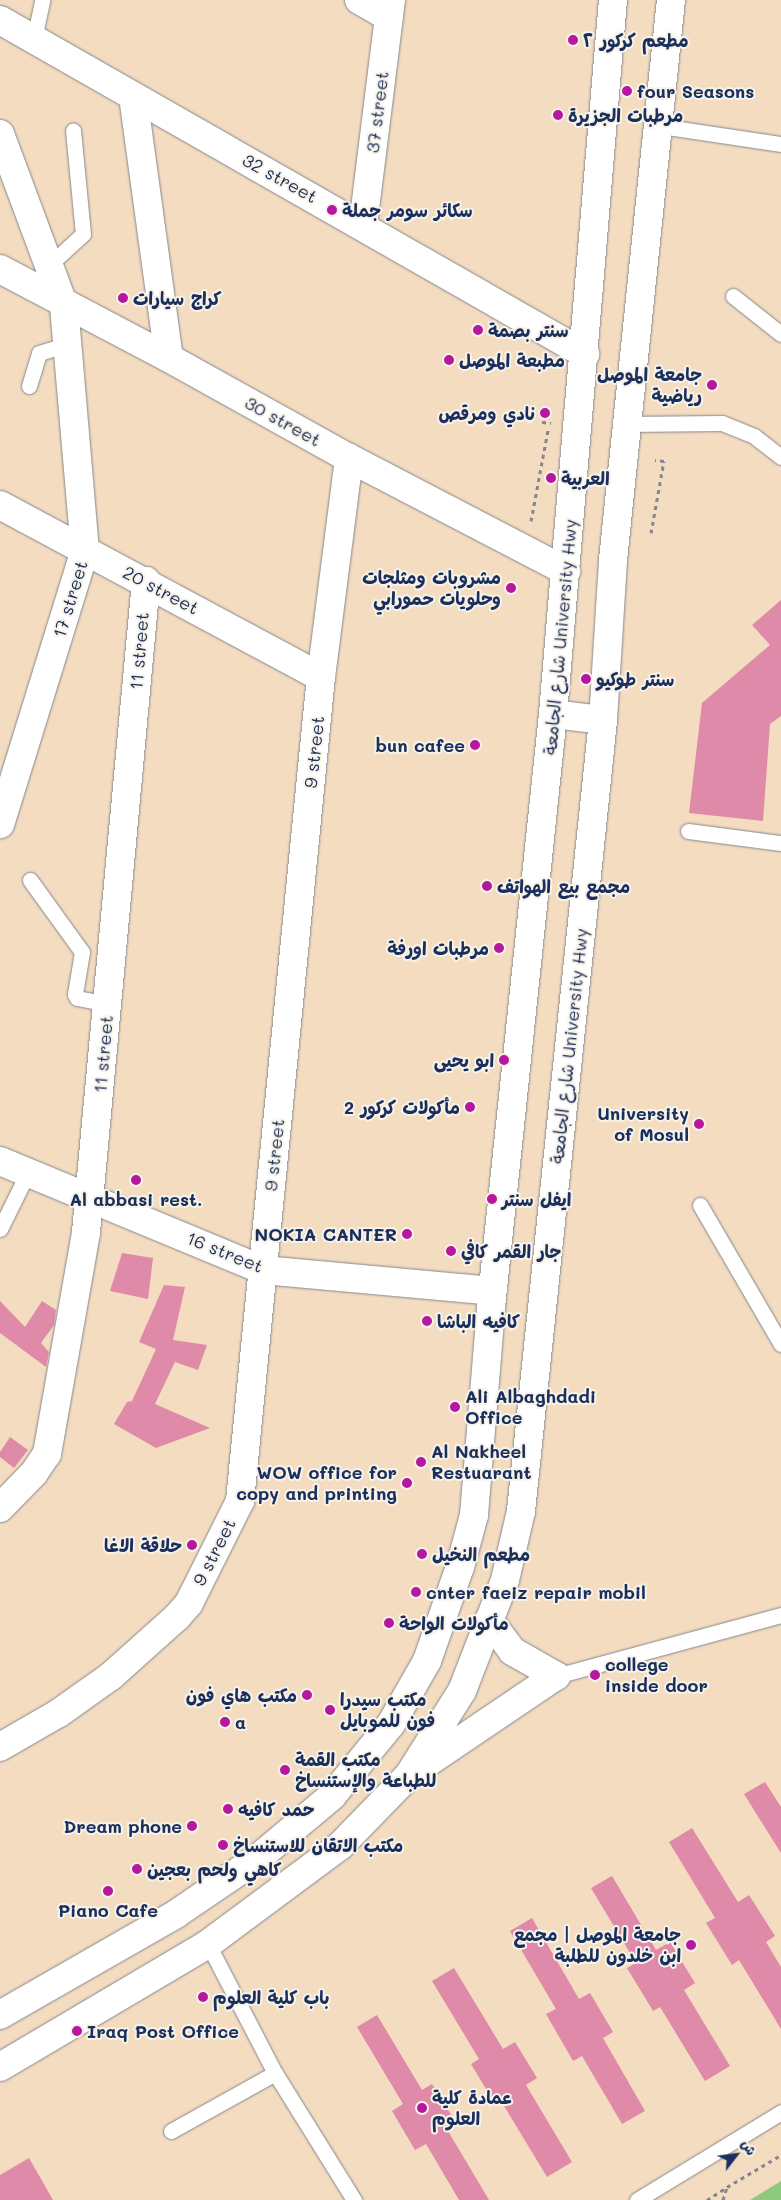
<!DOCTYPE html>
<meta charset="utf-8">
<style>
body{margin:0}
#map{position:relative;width:781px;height:2200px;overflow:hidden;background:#f3dcbf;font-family:Mali,"Playpen Sans Arabic",sans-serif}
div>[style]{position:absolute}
.green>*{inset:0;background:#8ec97e}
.building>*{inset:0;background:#df8aa8}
.path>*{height:3px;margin-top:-1.5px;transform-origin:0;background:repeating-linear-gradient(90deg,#87868e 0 4px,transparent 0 8px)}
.roads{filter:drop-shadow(0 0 1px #87868e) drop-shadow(0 0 1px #87868e)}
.service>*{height:15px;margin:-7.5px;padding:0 7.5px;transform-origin:7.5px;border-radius:7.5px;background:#fff}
.minor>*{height:28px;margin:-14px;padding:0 14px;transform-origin:14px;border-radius:14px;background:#fff}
.primary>*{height:28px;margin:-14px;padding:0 14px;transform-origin:14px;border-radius:14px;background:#fff}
.dots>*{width:14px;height:14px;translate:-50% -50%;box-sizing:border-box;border:2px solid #f7f3e8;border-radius:50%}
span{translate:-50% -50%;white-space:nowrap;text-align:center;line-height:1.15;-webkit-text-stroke:4px #f7f3e8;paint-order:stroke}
.poi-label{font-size:18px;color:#1b2f5e;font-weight:700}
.left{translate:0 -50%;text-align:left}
.right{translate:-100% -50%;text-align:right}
.street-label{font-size:18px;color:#1b2f5e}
.north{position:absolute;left:711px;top:2130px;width:50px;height:50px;-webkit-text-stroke:4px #f7f3e8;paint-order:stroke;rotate:60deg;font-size:14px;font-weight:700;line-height:20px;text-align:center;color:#1b2f5e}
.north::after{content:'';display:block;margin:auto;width:18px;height:22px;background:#1b2f5e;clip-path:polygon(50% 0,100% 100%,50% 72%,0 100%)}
</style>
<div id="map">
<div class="green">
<i style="clip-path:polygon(781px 2181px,781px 2200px,750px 2200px)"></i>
</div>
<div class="building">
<i style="clip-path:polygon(781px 600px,781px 716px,770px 724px,763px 821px,689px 813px,702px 703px,770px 645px,752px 625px)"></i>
<i style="clip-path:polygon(122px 1253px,153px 1258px,148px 1299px,110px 1291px)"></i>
<i style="clip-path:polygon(164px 1285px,185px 1287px,173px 1340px,207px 1345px,198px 1370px,175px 1362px,155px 1404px,210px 1428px,156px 1448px,114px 1424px,127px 1402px,132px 1401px,156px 1349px,139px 1342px)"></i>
<i style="clip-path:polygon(0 1301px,25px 1327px,42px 1301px,56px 1310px,54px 1325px,41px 1343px,49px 1352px,46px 1367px,0 1333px)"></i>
<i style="clip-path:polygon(10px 1437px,28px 1450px,14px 1468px,0 1457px,0 1452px)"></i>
<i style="clip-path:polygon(765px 1782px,781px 1807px,781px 1853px,744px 1794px)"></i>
<i style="clip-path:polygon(692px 1828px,738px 1902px,749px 1895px,775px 1936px,766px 1942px,781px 1967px,781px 2029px,739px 1960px,732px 1965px,706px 1923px,715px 1918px,669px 1842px)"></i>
<i style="clip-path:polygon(612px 1876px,656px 1950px,670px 1942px,695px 1983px,684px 1990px,730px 2066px,705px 2081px,660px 2007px,653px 2011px,627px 1968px,636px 1963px,591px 1888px)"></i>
<i style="clip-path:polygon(532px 1918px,579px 1999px,590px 1993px,613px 2032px,603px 2038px,645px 2111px,622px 2124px,582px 2056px,573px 2061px,546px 2014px,556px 2009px,510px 1931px)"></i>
<i style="clip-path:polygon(454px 1968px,503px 2049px,515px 2042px,537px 2078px,526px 2085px,572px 2162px,547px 2177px,501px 2101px,495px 2104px,471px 2064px,479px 2059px,432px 1981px)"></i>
<i style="clip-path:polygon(377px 2015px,422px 2090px,432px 2084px,458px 2126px,448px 2131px,489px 2200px,459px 2200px,426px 2144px,415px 2150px,392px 2111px,403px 2104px,357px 2027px)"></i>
<i style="clip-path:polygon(29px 2158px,53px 2200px,0 2200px,0 2175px)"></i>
</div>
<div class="path">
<i style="left:542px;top:422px;width:9px;rotate:6deg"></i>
<i style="left:531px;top:521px;width:93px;rotate:-79.4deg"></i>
<i style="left:651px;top:533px;width:73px;rotate:-79.8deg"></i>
<i style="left:664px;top:461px;width:9px;rotate:-174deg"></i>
<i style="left:707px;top:2200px;width:24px;rotate:-33deg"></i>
<i style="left:723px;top:2200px;width:14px;rotate:-73deg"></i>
<i style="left:727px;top:2187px;width:63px;rotate:-30.7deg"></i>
</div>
<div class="roads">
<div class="service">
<i style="left:34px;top:39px;width:40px;rotate:-78deg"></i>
<i style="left:660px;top:126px;width:122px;rotate:8.5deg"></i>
<i style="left:48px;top:266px;width:47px;rotate:-42.4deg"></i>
<i style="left:83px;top:234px;width:104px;rotate:-95.5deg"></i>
<i style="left:733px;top:296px;width:61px;rotate:38.4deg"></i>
<i style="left:29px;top:386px;width:34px;rotate:-73deg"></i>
<i style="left:39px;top:353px;width:31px;rotate:-17deg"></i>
<i style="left:627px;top:424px;width:95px;rotate:-0.6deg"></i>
<i style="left:722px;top:423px;width:35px;rotate:22deg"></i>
<i style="left:754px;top:436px;width:34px;rotate:38deg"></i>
<i style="left:688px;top:831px;width:94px;rotate:7.4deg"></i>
<i style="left:30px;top:880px;width:89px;rotate:54.2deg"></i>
<i style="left:82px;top:952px;width:43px;rotate:99.5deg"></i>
<i style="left:75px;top:994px;width:4px;rotate:63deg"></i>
<i style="left:77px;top:998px;width:31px;rotate:11deg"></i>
<i style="left:700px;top:1205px;width:161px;rotate:59.8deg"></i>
<i style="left:0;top:1229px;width:64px;rotate:-63.8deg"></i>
<i style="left:556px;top:1676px;width:233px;rotate:-15.2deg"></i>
<i style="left:208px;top:1944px;width:145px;rotate:62.6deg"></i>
<i style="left:275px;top:2073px;width:150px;rotate:58.1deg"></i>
<i style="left:171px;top:2131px;width:119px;rotate:-29.1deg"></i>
<i style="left:637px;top:2200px;width:169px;rotate:-31.4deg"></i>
</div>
<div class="minor">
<i style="left:359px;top:0;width:34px;rotate:30deg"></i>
<i style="left:0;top:20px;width:674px;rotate:29.72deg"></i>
<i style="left:133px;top:96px;width:264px;rotate:82.2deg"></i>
<i style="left:0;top:134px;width:184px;rotate:69.6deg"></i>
<i style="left:64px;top:306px;width:245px;rotate:85.1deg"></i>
<i style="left:85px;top:550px;width:287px;rotate:107.2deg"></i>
<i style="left:363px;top:225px;width:227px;rotate:-82.9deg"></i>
<i style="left:0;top:269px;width:191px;rotate:27.8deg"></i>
<i style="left:169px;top:358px;width:206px;rotate:29.1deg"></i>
<i style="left:349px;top:458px;width:245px;rotate:27.5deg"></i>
<i style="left:0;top:505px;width:364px;rotate:28.2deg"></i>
<i style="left:0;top:1161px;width:285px;rotate:22.5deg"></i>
<i style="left:263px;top:1270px;width:230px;rotate:5.2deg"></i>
<i style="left:0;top:1508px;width:49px;rotate:-45.8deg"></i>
<i style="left:34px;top:1473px;width:23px;rotate:-56deg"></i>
<i style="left:47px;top:1454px;width:225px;rotate:-80deg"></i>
<i style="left:86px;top:1232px;width:654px;rotate:-84.73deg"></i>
<i style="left:489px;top:1620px;width:39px;rotate:53deg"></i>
<i style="left:512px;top:1651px;width:51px;rotate:29.6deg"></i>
<i style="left:0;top:1747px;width:68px;rotate:-30deg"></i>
<i style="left:59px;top:1713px;width:64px;rotate:-35.4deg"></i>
<i style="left:111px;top:1676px;width:89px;rotate:-41.8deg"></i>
<i style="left:177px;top:1617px;width:18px;rotate:-49deg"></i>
<i style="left:189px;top:1603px;width:114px;rotate:-63.4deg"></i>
<i style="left:240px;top:1501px;width:828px;rotate:-84.39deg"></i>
<i style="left:321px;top:677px;width:221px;rotate:-82.7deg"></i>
<i style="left:409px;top:1775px;width:177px;rotate:-34deg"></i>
</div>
<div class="primary">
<i style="left:553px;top:714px;width:50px;rotate:6.8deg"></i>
<i style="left:0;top:2015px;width:203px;rotate:-29.8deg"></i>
<i style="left:176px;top:1914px;width:98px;rotate:-34.2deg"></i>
<i style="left:257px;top:1859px;width:98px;rotate:-40deg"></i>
<i style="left:332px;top:1796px;width:93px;rotate:-50.7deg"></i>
<i style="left:391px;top:1724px;width:73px;rotate:-60.3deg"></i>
<i style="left:427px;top:1661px;width:100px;rotate:-70.7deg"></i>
<i style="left:460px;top:1567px;width:54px;rotate:-74.9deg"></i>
<i style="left:474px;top:1515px;width:209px;rotate:-85.3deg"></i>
<i style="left:491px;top:1307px;width:596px;rotate:-84.03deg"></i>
<i style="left:553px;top:714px;width:717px;rotate:-85.2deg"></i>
<i style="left:0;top:2067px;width:242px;rotate:-30.6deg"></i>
<i style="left:208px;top:1944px;width:164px;rotate:-36.6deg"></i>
<i style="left:340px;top:1846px;width:99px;rotate:-45.8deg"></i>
<i style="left:409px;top:1775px;width:99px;rotate:-57.8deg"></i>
<i style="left:462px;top:1691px;width:119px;rotate:-68.8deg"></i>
<i style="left:505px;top:1580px;width:71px;rotate:-76.9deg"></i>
<i style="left:521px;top:1511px;width:795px;rotate:-84.08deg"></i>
<i style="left:603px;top:720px;width:160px;rotate:-86.4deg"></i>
<i style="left:613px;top:560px;width:563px;rotate:-84.09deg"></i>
</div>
</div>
<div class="dots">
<i style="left:573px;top:40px;background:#b5179e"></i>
<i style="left:627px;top:91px;background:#b5179e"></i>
<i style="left:558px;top:115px;background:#b5179e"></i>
<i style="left:332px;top:210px;background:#b5179e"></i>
<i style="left:123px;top:298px;background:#b5179e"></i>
<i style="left:478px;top:330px;background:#b5179e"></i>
<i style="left:449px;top:360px;background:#b5179e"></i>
<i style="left:712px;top:385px;background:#b5179e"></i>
<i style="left:545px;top:413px;background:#b5179e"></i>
<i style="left:551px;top:478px;background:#b5179e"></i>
<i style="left:511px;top:588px;background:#b5179e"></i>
<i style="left:586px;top:679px;background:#b5179e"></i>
<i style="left:475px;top:745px;background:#b5179e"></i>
<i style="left:487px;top:886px;background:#b5179e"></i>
<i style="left:499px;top:948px;background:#b5179e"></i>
<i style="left:504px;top:1060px;background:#b5179e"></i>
<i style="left:470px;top:1107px;background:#b5179e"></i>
<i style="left:699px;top:1124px;background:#b5179e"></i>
<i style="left:136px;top:1180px;background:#b5179e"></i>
<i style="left:492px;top:1199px;background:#b5179e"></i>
<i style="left:407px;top:1234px;background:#b5179e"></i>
<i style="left:451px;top:1251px;background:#b5179e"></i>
<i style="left:427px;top:1321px;background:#b5179e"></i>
<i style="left:455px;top:1407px;background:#b5179e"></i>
<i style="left:421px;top:1462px;background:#b5179e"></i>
<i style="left:407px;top:1483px;background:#b5179e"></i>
<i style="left:192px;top:1545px;background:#b5179e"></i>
<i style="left:422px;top:1554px;background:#b5179e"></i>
<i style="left:416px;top:1592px;background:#b5179e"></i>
<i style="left:389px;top:1623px;background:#b5179e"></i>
<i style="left:595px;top:1675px;background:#b5179e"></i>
<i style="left:307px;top:1695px;background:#b5179e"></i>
<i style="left:330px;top:1710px;background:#b5179e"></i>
<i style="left:225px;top:1722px;background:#b5179e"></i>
<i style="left:285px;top:1770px;background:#b5179e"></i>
<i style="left:228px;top:1809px;background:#b5179e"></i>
<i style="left:192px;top:1826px;background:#b5179e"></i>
<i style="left:223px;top:1845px;background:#b5179e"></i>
<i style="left:137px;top:1869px;background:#b5179e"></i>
<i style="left:108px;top:1891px;background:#b5179e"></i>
<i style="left:691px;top:1945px;background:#b5179e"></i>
<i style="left:203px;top:1997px;background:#b5179e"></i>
<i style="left:77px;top:2031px;background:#b5179e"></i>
<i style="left:422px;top:2108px;background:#b5179e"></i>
</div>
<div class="poi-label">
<span class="left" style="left:583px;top:40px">مطعم كركور ٢</span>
<span class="left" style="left:637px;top:91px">four Seasons</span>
<span class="left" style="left:568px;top:115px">مرطبات الجزيرة</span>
<span class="left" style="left:342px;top:210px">سكائر سومر جملة</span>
<span class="left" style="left:133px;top:298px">كراج سيارات</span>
<span class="left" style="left:488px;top:330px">سنتر بصمة</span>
<span class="left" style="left:459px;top:360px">مطبعة الموصل</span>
<span class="right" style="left:702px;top:385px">جامعة الموصل<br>رياضية</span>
<span class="right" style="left:535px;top:413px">نادي ومرقص</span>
<span class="left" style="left:561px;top:478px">العربية</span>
<span class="right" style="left:501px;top:588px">مشروبات ومثلجات<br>وحلويات حمورابي</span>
<span class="left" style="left:596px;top:679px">سنتر طوكيو</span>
<span class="right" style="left:465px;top:745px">bun cafee</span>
<span class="left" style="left:497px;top:886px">مجمع بيع الهواتف</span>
<span class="right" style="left:489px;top:948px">مرطبات اورفة</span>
<span class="right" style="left:494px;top:1060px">ابو يحيى</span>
<span class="right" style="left:460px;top:1107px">مأكولات كركور 2</span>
<span class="right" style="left:689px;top:1124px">University<br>of Mosul</span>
<span style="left:136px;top:1199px">Al abbasi rest.</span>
<span class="left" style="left:502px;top:1199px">ايفل سنتر</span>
<span class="right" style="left:397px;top:1234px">NOKIA CANTER</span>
<span class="left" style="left:461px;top:1251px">جار القمر كافي</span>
<span class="left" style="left:437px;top:1321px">كافيه الباشا</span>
<span class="left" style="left:465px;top:1407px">Ali Albaghdadi<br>Office</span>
<span class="left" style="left:431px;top:1462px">Al Nakheel<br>Restuarant</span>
<span class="right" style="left:397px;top:1483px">WOW office for<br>copy and printing</span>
<span class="right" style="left:182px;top:1545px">حلاقة الاغا</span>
<span class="left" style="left:432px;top:1554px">مطعم النخيل</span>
<span class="left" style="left:426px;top:1592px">cnter faeiz repair mobil</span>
<span class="left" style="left:399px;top:1623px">مأكولات الواحة</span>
<span class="left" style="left:605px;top:1675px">college<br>inside door</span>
<span class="right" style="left:297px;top:1695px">مكتب هاي فون</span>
<span class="left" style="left:340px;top:1710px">مكتب سيدرا<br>فون للموبايل</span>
<span class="left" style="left:235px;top:1722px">a</span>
<span class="left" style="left:295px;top:1770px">مكتب القمة<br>للطباعة والإستنساخ</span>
<span class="left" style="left:238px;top:1809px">حمد كافيه</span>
<span class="right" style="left:182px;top:1826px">Dream phone</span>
<span class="left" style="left:233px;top:1845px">مكتب الاتقان للاستنساخ</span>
<span class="left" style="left:147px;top:1869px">كاهي ولحم بعجين</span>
<span style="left:108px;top:1910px">Piano Cafe</span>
<span class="right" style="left:681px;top:1945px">جامعة الموصل | مجمع<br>ابن خلدون للطلبة</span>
<span class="left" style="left:213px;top:1997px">باب كلية العلوم</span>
<span class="left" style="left:87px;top:2031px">Iraq Post Office</span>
<span class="left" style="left:432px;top:2108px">عمادة كلية<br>العلوم</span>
</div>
<div class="street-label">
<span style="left:377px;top:112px;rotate:-83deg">37 street</span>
<span style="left:280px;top:178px;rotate:29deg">32 street</span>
<span style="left:283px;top:421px;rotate:29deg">30 street</span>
<span style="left:161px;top:590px;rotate:28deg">20 street</span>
<span style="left:70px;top:599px;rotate:-73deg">17 street</span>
<span style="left:560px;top:637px;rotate:-85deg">شارع الجامعة University Hwy</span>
<span style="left:139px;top:651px;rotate:-85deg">11 street</span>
<span style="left:314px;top:752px;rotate:-84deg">9 street</span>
<span style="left:569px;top:1046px;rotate:-84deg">شارع الجامعة University Hwy</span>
<span style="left:103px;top:1054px;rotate:-85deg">11 street</span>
<span style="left:274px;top:1155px;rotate:-84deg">9 street</span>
<span style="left:225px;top:1252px;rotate:22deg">16 street</span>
<span style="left:214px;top:1552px;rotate:-63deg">9 street</span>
</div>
<div class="north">ش</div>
</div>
